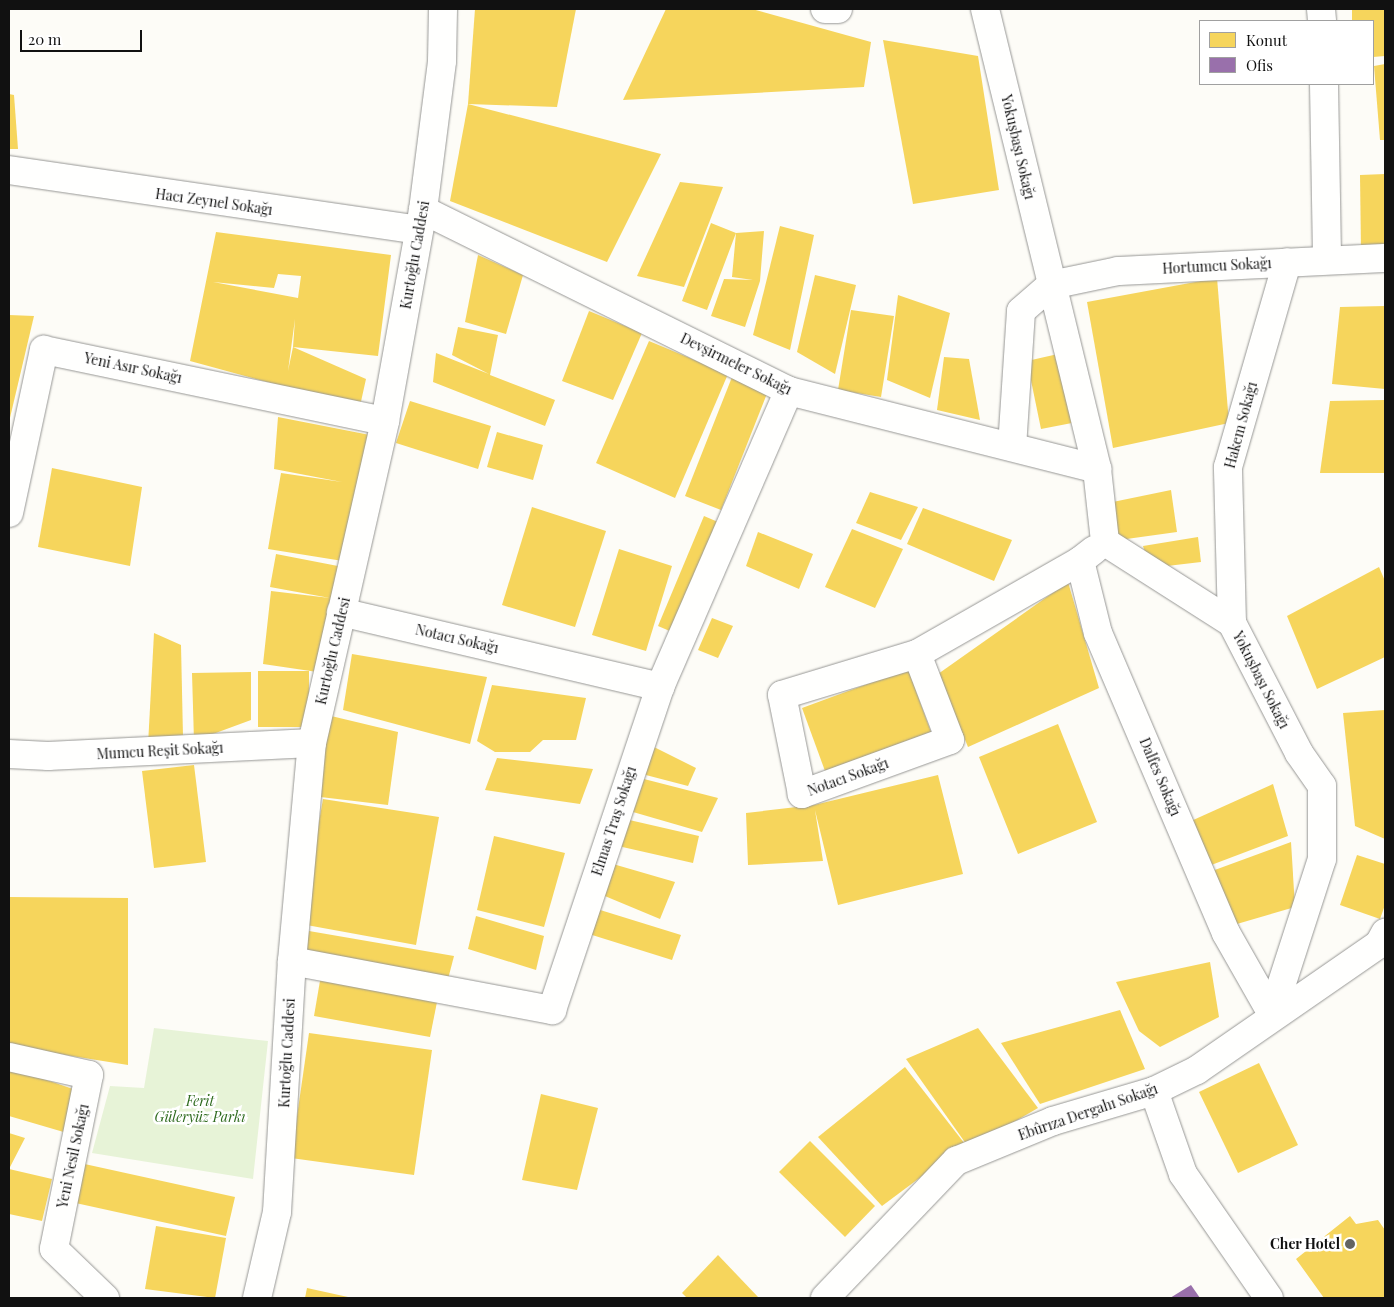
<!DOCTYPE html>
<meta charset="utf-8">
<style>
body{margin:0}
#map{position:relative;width:1394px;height:1307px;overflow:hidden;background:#fdfcf7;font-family:"Playfair Display",serif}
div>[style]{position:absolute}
.green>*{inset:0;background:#e7f3d7}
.homes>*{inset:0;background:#f6d55c}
.offices>*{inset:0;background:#9970ab}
.roads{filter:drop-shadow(0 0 1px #979795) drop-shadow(0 0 1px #979795)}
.minor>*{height:28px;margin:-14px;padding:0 14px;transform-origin:14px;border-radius:14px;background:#fffffe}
.tertiary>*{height:28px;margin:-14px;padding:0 14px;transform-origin:14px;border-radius:14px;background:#fffffe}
.dots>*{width:14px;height:14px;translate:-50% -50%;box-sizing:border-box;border:2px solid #fff;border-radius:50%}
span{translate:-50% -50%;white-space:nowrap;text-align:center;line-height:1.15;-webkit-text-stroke:5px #fff;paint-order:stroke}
.street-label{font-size:14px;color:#111}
.park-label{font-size:14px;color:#2f6b1f;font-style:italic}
.poi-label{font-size:14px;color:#111;font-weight:700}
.right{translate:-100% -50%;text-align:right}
.frame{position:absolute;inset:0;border:10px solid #111;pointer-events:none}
.legend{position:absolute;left:1199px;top:20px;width:175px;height:65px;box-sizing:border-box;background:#fff;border:1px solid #a0a0a0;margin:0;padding:6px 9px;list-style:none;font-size:15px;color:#111}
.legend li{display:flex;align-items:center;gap:10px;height:25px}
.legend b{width:25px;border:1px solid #a0a0a0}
.scale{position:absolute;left:20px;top:30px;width:122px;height:22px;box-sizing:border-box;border:2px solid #111;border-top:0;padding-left:6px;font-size:15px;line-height:18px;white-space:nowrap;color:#111;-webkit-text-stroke:4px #fff;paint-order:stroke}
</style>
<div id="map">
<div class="green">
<i style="clip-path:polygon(154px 1028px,268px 1041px,253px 1179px,92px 1153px,110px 1086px,144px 1088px)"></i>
</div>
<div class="homes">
<i style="clip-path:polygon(475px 9px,576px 9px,557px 107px,468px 104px)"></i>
<i style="clip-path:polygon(666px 9px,752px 9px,871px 42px,864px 87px,623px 100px)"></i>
<i style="clip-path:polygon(1352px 9px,1385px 9px,1385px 56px,1373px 57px,1373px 21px,1352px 21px)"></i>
<i style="clip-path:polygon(883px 40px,978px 56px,999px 190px,913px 204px)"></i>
<i style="clip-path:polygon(1385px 64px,1385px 140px,1380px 140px,1374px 66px)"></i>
<i style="clip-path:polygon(9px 94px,14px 95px,18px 149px,9px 149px)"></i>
<i style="clip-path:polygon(468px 104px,661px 154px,607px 262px,450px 201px)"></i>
<i style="clip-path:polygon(1385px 174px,1385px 251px,1361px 251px,1360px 175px)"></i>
<i style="clip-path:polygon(680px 182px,723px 187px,684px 287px,637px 276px)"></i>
<i style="clip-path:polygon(711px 223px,736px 233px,764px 231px,760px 281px,745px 327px,711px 316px,724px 279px,753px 280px,732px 277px,736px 233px,707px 310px,682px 301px)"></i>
<i style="clip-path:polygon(780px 226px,814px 235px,790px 350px,753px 335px)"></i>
<i style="clip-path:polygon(evenodd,216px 232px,391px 255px,378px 356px,293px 347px,295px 319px,288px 371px,293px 347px,366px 379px,358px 415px,285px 387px,190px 361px,216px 232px,278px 274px,301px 276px,298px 298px,213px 282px,274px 288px,278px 274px)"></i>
<i style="clip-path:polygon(478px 255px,523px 275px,506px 334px,465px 322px)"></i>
<i style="clip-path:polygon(815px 275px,856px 285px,835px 374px,797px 352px)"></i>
<i style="clip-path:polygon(1217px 278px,1229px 423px,1113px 448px,1087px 302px)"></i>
<i style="clip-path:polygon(898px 295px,950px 313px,930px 398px,887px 380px)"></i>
<i style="clip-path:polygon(1385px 306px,1385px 389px,1332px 384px,1340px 307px)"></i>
<i style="clip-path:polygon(851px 310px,894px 316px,881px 397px,838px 390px)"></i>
<i style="clip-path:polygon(589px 311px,642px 333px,613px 400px,562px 381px)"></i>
<i style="clip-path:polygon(9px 315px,34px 316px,9px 422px)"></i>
<i style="clip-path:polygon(458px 327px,498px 335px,490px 375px,555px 400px,545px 426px,433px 382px,436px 353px,489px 374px,452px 355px)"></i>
<i style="clip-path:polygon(649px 341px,728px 374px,675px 498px,596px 463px)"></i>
<i style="clip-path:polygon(1058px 354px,1072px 423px,1041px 429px,1027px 361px)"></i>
<i style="clip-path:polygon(944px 357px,969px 359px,980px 420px,937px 410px)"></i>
<i style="clip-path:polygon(734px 372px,770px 386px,721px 510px,685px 496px)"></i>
<i style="clip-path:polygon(1385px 400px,1385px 473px,1320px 473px,1330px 401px)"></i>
<i style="clip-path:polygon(410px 401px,491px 426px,478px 469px,396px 443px)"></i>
<i style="clip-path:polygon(278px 417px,375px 436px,349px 562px,268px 549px,281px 473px,342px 482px,274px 469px)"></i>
<i style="clip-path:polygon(497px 432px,543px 445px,533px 480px,487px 467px)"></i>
<i style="clip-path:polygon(52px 468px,142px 487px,130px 566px,38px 547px)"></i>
<i style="clip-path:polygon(1171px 490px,1177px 532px,1112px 541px,1103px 504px)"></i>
<i style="clip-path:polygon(870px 492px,918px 507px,901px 540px,856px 523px)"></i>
<i style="clip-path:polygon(532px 507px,606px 531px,575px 627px,502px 605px)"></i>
<i style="clip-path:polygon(923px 508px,1012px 540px,994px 581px,907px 544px)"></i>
<i style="clip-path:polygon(704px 516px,725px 525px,679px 635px,658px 626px)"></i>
<i style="clip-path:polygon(852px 529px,903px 549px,875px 608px,825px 587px)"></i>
<i style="clip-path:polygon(758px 532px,813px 554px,799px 589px,746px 566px)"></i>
<i style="clip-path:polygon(1198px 537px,1201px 562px,1150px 568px,1143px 546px)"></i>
<i style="clip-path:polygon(619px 549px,672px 566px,646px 651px,592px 635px)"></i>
<i style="clip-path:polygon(276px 554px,343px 567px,324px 673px,263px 664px,271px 591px,330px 598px,270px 587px)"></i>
<i style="clip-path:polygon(1379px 567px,1385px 581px,1385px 657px,1317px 689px,1287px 616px)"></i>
<i style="clip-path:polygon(1068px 582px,1099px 688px,968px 747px,938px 674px)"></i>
<i style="clip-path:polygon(712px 618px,733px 626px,718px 658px,698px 650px)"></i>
<i style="clip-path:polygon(154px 633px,181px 645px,183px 737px,148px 745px)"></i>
<i style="clip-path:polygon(352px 654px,487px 677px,470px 744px,343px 710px)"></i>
<i style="clip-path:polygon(908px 669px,931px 732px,825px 771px,802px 708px)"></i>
<i style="clip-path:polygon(258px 671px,309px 671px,309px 727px,258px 727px)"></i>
<i style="clip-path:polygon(251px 672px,251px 720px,194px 741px,192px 673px)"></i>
<i style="clip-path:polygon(492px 685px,586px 698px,576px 740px,543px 740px,530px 752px,495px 752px,477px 741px)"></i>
<i style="clip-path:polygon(1385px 710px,1385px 839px,1355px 826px,1343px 713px)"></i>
<i style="clip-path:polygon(327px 715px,398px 732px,388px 805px,312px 796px)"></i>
<i style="clip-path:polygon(1058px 724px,1097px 822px,1018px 854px,979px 757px)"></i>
<i style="clip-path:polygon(648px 744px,696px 768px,688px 786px,642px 774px)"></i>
<i style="clip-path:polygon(497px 758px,593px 769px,580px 804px,485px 790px)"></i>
<i style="clip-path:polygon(194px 765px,206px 862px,154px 868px,142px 771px)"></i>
<i style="clip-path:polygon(938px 775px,963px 874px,838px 905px,815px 810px,823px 861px,748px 865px,746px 813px,814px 805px)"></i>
<i style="clip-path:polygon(644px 779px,718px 798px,702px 832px,633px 812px)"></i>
<i style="clip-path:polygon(1273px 784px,1288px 836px,1206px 867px,1191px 821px)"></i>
<i style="clip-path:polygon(323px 799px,439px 817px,416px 945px,301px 924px)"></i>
<i style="clip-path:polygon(625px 819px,699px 836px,693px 863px,618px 846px)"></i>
<i style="clip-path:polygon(494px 836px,565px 853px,544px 927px,477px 910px)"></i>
<i style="clip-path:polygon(1291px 842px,1295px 907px,1230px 926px,1212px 871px)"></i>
<i style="clip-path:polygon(1357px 855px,1385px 864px,1385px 905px,1380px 919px,1340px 905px)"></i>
<i style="clip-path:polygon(613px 864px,675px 882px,660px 919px,600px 894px)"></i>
<i style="clip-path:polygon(9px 897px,128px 898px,128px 1065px,9px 1046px)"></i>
<i style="clip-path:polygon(597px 909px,681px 935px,672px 960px,589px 934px)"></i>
<i style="clip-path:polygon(476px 916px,544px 936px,536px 970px,468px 949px)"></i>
<i style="clip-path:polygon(309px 931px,454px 956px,447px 983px,303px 957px)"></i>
<i style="clip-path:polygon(1210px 962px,1219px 1017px,1160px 1047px,1139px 1031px,1116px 982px)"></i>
<i style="clip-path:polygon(321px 975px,438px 997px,430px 1037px,314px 1016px)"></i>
<i style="clip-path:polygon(1120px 1010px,1145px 1069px,1040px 1104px,1001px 1043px)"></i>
<i style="clip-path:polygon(978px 1028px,1038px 1108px,969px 1148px,906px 1059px)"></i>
<i style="clip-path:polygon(309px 1033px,432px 1050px,414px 1175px,291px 1158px)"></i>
<i style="clip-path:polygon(1259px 1063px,1298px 1145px,1238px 1173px,1199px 1092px)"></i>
<i style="clip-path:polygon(9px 1067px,73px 1089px,67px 1133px,9px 1116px)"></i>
<i style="clip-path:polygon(905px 1067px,965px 1144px,882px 1206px,818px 1137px)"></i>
<i style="clip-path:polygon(541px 1094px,598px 1108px,577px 1190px,522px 1180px)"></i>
<i style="clip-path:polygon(9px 1133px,25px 1138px,9px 1169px,52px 1179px,42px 1221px,9px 1214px)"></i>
<i style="clip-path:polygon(810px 1141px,875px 1206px,845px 1237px,779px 1172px)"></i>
<i style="clip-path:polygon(80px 1163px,235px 1197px,226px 1236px,71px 1202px)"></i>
<i style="clip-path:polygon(1350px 1216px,1356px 1224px,1378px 1220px,1385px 1230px,1385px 1298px,1324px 1298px,1296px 1259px)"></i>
<i style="clip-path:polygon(156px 1226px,226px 1238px,215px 1298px,145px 1289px)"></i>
<i style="clip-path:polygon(718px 1255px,759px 1298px,687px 1298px,682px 1293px)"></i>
<i style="clip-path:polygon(307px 1288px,348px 1297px,348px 1298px,305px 1298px)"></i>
</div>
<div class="offices">
<i style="clip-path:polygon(1191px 1285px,1200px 1298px,1170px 1298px)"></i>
</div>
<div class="roads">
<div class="minor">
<i style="left:825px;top:9px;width:13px"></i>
<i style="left:985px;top:9px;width:473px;rotate:76.3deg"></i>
<i style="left:1097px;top:469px;width:73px;rotate:83.7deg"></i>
<i style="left:1105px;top:542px;width:151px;rotate:32.5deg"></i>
<i style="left:1232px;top:623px;width:146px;rotate:62.7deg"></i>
<i style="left:1299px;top:753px;width:40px;rotate:55.1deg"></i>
<i style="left:1322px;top:786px;width:73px;rotate:90deg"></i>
<i style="left:1322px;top:859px;width:163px;rotate:107.9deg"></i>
<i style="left:1321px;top:9px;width:12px;rotate:85deg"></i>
<i style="left:1324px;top:84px;width:176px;rotate:89deg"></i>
<i style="left:9px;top:170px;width:414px;rotate:8.3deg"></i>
<i style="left:423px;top:210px;width:408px;rotate:26.3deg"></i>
<i style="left:789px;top:391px;width:318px;rotate:14.2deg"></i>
<i style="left:1012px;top:447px;width:136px;rotate:-86.2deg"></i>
<i style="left:1021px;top:311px;width:40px;rotate:-41deg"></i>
<i style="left:1051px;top:285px;width:68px;rotate:-11.8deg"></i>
<i style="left:1118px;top:271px;width:267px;rotate:-2.8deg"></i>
<i style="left:9px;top:513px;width:167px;rotate:-77.9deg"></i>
<i style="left:44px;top:350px;width:348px;rotate:11.8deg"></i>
<i style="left:1094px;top:550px;width:18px;rotate:142deg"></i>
<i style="left:1080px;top:561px;width:74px;rotate:76deg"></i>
<i style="left:1098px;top:633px;width:326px;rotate:66.9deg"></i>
<i style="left:1226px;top:933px;width:93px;rotate:60.4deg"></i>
<i style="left:341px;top:612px;width:328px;rotate:13.2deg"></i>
<i style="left:1232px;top:623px;width:156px;rotate:-91.5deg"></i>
<i style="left:1228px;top:467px;width:213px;rotate:-73.9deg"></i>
<i style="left:917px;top:654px;width:92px;rotate:69deg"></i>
<i style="left:950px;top:740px;width:158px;rotate:160deg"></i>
<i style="left:802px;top:794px;width:101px;rotate:-101.4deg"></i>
<i style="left:782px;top:695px;width:141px;rotate:-16.9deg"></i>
<i style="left:917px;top:654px;width:188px;rotate:-29.7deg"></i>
<i style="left:9px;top:754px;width:39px;rotate:3deg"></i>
<i style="left:48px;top:756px;width:264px;rotate:-2.8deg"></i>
<i style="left:292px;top:961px;width:265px;rotate:10.7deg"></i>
<i style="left:552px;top:1010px;width:341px;rotate:-71.5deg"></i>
<i style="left:660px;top:687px;width:323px;rotate:-66.5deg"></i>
<i style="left:9px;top:1057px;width:82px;rotate:12.7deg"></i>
<i style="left:89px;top:1075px;width:177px;rotate:101.4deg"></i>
<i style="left:54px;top:1249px;width:71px;rotate:43.9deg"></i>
<i style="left:1154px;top:1091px;width:88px;rotate:70.7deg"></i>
<i style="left:1183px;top:1174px;width:151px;rotate:55.3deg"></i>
<i style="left:825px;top:1298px;width:190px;rotate:-46.3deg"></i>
<i style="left:956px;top:1161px;width:105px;rotate:-22.4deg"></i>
<i style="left:1053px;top:1121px;width:105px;rotate:-16.5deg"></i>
<i style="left:1154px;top:1091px;width:48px;rotate:-26deg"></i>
<i style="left:1197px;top:1070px;width:221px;rotate:-34.7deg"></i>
<i style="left:1379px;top:944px;width:13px;rotate:-61deg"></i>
</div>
<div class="tertiary">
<i style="left:257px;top:1298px;width:88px;rotate:-76.9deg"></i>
<i style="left:277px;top:1212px;width:251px;rotate:-86.6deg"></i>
<i style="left:292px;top:961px;width:219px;rotate:-84.8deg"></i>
<i style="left:312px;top:743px;width:330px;rotate:-77.2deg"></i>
<i style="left:385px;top:421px;width:214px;rotate:-79.8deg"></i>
<i style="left:423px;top:210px;width:150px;rotate:-82.7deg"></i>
<i style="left:442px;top:61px;width:52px;rotate:-88.9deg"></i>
</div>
</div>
<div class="dots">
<i style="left:1350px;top:1244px;background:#646362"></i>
</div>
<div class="street-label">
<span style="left:1018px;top:147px;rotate:77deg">Yokuşbaşı Sokağı</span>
<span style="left:214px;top:202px;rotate:8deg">Hacı Zeynel Sokağı</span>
<span style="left:415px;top:255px;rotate:-80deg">Kurtoğlu Caddesi</span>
<span style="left:1217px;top:266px;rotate:-3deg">Hortumcu Sokağı</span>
<span style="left:736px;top:364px;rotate:26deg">Devşirmeler Sokağı</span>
<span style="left:133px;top:368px;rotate:12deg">Yeni Asır Sokağı</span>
<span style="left:1241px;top:425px;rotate:-75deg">Hakem Sokağı</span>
<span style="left:457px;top:639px;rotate:13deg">Notacı Sokağı</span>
<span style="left:333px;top:651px;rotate:-77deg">Kurtoğlu Caddesi</span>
<span style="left:1261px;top:680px;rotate:63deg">Yokuşbaşı Sokağı</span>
<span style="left:160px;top:751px;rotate:-3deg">Mumcu Reşit Sokağı</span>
<span style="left:848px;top:777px;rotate:-20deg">Notacı Sokağı</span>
<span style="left:1160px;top:777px;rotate:67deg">Dalfes Sokağı</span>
<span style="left:614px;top:821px;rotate:-72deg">Elmas Traş Sokağı</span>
<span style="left:287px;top:1053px;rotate:-87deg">Kurtoğlu Caddesi</span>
<span style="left:1088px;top:1112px;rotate:-19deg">Ebûrıza Dergahı Sokağı</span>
<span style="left:73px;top:1156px;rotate:-78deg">Yeni Nesil Sokağı</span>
</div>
<div class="park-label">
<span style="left:200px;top:1109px">Ferit<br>Güleryüz Parkı</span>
</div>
<div class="poi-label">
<span class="right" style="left:1340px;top:1244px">Cher Hotel</span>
</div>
<div class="frame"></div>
<ul class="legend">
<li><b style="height:14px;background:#f6d55c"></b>Konut</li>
<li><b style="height:14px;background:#9970ab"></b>Ofis</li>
</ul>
<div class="scale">20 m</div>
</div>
